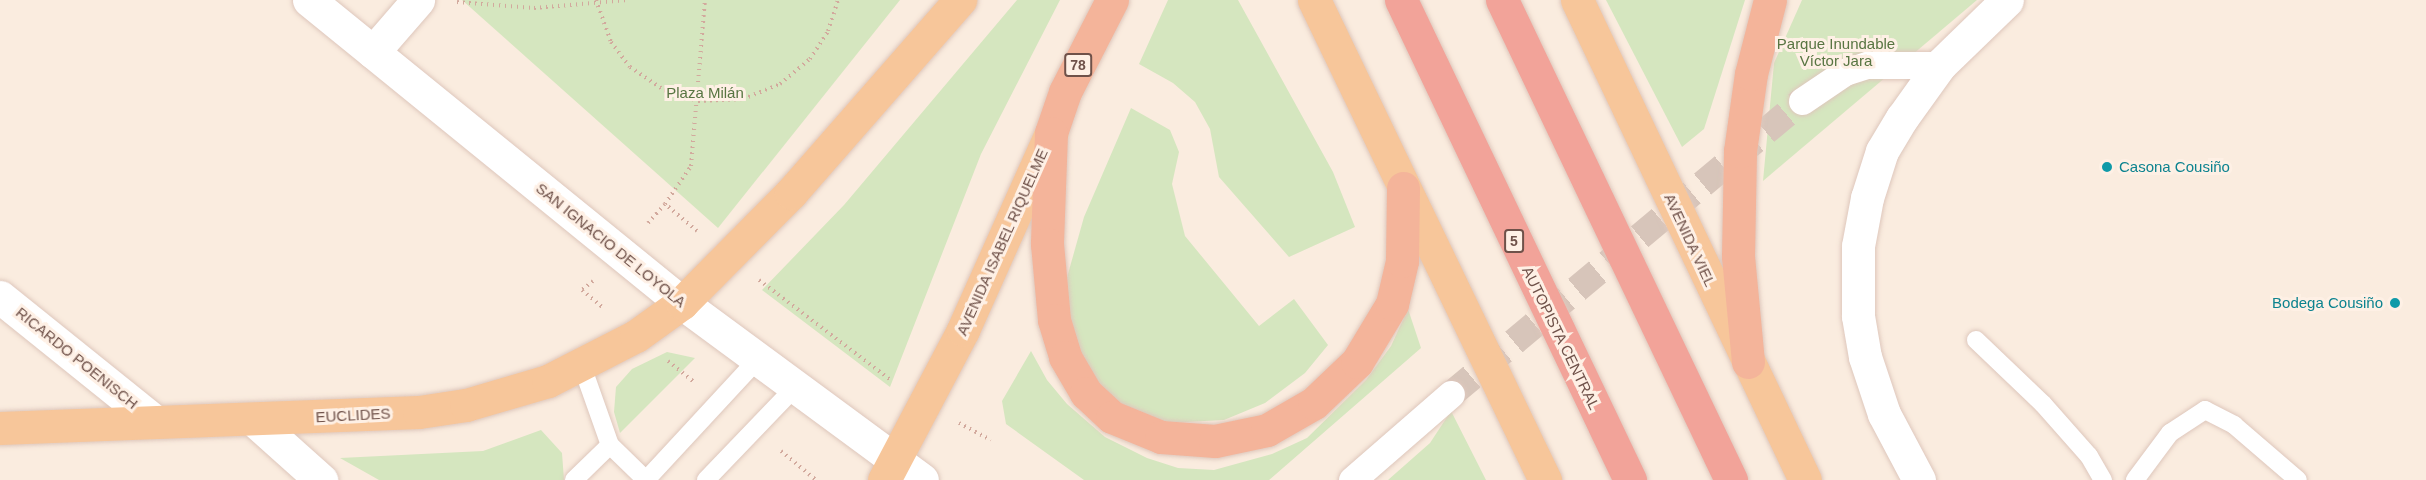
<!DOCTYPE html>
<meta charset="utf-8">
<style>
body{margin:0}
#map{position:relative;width:2426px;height:480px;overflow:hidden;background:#faecdf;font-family:Helvetica,sans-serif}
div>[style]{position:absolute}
.green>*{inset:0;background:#d5e6bf}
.pedestrian-tunnel>*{height:27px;margin-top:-13.5px;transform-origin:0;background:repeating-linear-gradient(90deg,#d7c5ba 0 27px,transparent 0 41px)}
.path>*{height:4px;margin-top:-2px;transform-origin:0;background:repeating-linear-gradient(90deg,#d2a99d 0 1.5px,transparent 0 6px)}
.roads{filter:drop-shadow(0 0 2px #dec7bc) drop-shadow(0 0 2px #dec7bc)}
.service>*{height:18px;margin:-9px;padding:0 9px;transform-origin:9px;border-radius:9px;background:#fff}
.pedestrian>*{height:27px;margin:-13.5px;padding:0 13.5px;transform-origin:13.5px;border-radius:13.5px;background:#fff}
.minor>*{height:33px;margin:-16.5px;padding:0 16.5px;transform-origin:16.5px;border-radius:16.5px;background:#fff}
.tertiary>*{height:33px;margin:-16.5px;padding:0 16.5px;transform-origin:16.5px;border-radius:16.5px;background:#fff}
.primary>*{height:33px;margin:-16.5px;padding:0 16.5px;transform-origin:16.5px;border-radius:16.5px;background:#f7c69a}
.trunk>*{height:33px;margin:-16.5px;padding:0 16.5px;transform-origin:16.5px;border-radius:16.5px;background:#f4b49a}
.motorway>*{height:33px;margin:-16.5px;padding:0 16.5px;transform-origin:16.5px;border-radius:16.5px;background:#f2a399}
.dots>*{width:16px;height:16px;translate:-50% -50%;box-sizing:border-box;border:3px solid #fef0e5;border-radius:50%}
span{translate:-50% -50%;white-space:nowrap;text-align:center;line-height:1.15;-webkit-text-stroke:6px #fef0e5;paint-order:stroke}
.shield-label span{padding:2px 4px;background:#fef0e5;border:2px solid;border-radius:4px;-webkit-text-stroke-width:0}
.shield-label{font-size:14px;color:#6f5149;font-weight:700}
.park-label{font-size:15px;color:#587542}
.culture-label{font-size:15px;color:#0d838f}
.left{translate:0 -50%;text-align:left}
.right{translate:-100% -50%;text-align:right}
.street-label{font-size:15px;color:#6f5149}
</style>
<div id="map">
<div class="green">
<i style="clip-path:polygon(462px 0,900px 0,718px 228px)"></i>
<i style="clip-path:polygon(1017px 0,1060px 0,981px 154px,890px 387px,762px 290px,844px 205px)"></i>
<i style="clip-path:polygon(1168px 0,1238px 0,1333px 172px,1355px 227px,1289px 257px,1219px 177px,1210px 129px,1195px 102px,1173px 83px,1139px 64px)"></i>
<i style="clip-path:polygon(1606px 0,1745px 0,1704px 129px,1682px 147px)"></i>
<i style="clip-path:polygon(1802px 0,1977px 0,1763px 181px,1774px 63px)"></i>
<i style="clip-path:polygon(1131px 108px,1170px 130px,1179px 152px,1172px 184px,1185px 236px,1259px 326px,1294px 299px,1328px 345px,1305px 373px,1265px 403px,1224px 420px,1167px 423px,1131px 410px,1106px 393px,1081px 360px,1070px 319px,1066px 281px,1084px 217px)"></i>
<i style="clip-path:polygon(1408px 309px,1421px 348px,1269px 480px,1084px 480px,1006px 424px,1002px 401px,1031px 351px,1047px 380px,1067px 404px,1105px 437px,1147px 458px,1178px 468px,1214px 470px,1272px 454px,1307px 438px,1366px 380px,1391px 346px)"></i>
<i style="clip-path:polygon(667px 352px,695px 358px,620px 433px,614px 412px,616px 387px,632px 369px)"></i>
<i style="clip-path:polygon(1451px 411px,1486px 480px,1388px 480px,1430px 443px)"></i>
<i style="clip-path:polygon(541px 430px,562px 453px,564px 480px,379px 480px,340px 458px,483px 451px)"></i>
</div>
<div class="pedestrian-tunnel">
<i style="left:1451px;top:394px;width:457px;rotate:-39.9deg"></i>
</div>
<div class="path">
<i style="left:596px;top:0;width:45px;rotate:70.3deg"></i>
<i style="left:611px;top:42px;width:31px;rotate:53deg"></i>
<i style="left:630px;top:67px;width:41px;rotate:34.1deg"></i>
<i style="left:664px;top:90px;width:36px;rotate:18deg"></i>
<i style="left:698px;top:101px;width:45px;rotate:-2.5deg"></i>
<i style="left:743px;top:99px;width:40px;rotate:-22deg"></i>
<i style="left:780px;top:84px;width:39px;rotate:-40deg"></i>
<i style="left:810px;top:59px;width:33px;rotate:-57deg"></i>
<i style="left:828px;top:31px;width:33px;rotate:-72deg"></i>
<i style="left:457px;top:2px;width:77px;rotate:4.5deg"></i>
<i style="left:534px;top:8px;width:94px;rotate:-4.9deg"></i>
<i style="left:648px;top:223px;width:25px;rotate:-48deg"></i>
<i style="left:697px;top:231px;width:42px;rotate:-139.8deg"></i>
<i style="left:665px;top:204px;width:46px;rotate:-55.6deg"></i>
<i style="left:691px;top:166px;width:167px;rotate:-85.2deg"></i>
<i style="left:759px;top:280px;width:167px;rotate:37.2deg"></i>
<i style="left:593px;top:281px;width:14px;rotate:141deg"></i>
<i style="left:582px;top:290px;width:26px;rotate:40deg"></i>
<i style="left:668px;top:361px;width:32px;rotate:39deg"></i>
<i style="left:959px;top:423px;width:36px;rotate:28deg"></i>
<i style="left:781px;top:451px;width:45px;rotate:39.6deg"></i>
</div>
<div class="roads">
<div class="service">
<i style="left:1976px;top:340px;width:93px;rotate:43.7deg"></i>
<i style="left:2043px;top:404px;width:69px;rotate:48.5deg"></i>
<i style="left:2089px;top:456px;width:28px;rotate:60deg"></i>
<i style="left:582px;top:366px;width:84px;rotate:70.5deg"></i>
<i style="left:574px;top:480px;width:50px;rotate:-44.2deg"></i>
<i style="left:610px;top:445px;width:50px;rotate:44.2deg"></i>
<i style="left:646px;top:480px;width:165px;rotate:-47.2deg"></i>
<i style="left:706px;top:480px;width:130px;rotate:-46.2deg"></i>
<i style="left:2135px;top:480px;width:59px;rotate:-53.3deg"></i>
<i style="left:2170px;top:433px;width:42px;rotate:-33.3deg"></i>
<i style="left:2205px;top:410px;width:33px;rotate:27deg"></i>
<i style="left:2234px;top:425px;width:84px;rotate:40.7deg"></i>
</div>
<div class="pedestrian">
<i style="left:1802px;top:101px;width:52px;rotate:-34deg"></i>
<i style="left:1845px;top:72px;width:23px;rotate:-18deg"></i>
<i style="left:1867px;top:65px;width:73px"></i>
<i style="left:1352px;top:480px;width:131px;rotate:-41deg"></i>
</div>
<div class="minor">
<i style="left:0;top:297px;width:196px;rotate:38.8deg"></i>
<i style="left:255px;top:421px;width:89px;rotate:41.8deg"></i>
</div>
<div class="tertiary">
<i style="left:309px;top:0;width:481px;rotate:39.1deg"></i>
<i style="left:682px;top:303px;width:298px;rotate:36.4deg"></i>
<i style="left:373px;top:52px;width:69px;rotate:-49.1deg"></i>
<i style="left:1919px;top:480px;width:75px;rotate:-117.9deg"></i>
<i style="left:1884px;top:414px;width:60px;rotate:-108.4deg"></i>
<i style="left:1865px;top:357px;width:42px;rotate:-99.7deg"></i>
<i style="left:1858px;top:316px;width:70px;rotate:-90deg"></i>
<i style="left:1858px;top:246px;width:49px;rotate:-79.4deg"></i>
<i style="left:1867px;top:198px;width:49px;rotate:-72.3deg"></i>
<i style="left:1882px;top:151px;width:39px;rotate:-59deg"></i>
<i style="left:1902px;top:118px;width:65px;rotate:-54.4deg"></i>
<i style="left:1940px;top:65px;width:93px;rotate:-44.1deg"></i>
</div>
<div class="primary">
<i style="left:1314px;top:0;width:533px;rotate:64.3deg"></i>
<i style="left:1577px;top:0;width:531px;rotate:64.59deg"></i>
<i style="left:0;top:428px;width:419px;rotate:-2.2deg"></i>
<i style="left:419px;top:412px;width:48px;rotate:-8.5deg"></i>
<i style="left:466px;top:405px;width:85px;rotate:-16.3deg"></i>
<i style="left:548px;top:381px;width:99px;rotate:-27.1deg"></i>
<i style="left:636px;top:336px;width:57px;rotate:-35.7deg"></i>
<i style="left:682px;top:303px;width:155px;rotate:-45.3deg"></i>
<i style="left:791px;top:193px;width:257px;rotate:-48.8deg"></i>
<i style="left:884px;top:480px;width:170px;rotate:-62.2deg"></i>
<i style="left:963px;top:330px;width:216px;rotate:-65.9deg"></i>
</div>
<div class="trunk">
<i style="left:1112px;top:0;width:103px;rotate:117.1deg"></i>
<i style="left:1065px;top:92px;width:43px;rotate:108.9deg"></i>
<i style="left:1051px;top:133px;width:111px;rotate:92.1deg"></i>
<i style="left:1047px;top:244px;width:76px;rotate:84.7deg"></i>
<i style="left:1054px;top:320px;width:39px;rotate:73deg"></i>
<i style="left:1065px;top:357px;width:42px;rotate:59.7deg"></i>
<i style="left:1086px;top:393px;width:35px;rotate:43deg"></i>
<i style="left:1112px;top:417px;width:53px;rotate:22.2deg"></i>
<i style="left:1161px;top:437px;width:54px;rotate:4.2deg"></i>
<i style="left:1215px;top:441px;width:53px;rotate:-11.9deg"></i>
<i style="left:1267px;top:430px;width:54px;rotate:-29.9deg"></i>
<i style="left:1314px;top:403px;width:59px;rotate:-43.6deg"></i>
<i style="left:1357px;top:362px;width:68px;rotate:-58.9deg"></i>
<i style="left:1392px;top:304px;width:44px;rotate:-76.9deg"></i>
<i style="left:1402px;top:261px;width:73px;rotate:-89.2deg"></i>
<i style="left:1748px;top:362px;width:106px;rotate:-95.4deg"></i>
<i style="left:1738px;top:256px;width:105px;rotate:-88.9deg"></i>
<i style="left:1740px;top:151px;width:78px;rotate:-81.9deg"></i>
<i style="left:1751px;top:74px;width:76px;rotate:-75.6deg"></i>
</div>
<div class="motorway">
<i style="left:1401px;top:0;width:532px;rotate:64.49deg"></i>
<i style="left:1502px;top:0;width:532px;rotate:64.49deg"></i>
</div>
</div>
<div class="dots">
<i style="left:2107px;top:167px;background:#0f9aa8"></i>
<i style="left:2395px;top:303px;background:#0f9aa8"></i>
</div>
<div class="shield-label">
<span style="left:1078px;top:65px">78</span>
<span style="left:1514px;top:241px">5</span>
</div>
<div class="park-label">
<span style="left:1836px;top:52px">Parque Inundable<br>Víctor Jara</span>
<span style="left:705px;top:93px">Plaza Milán</span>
</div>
<div class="culture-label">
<span class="left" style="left:2119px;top:167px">Casona Cousiño</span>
<span class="right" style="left:2383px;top:303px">Bodega Cousiño</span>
</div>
<div class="street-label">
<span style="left:1690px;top:240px;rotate:65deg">AVENIDA VIEL</span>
<span style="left:1002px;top:242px;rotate:-66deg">AVENIDA ISABEL RIQUELME</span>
<span style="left:611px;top:245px;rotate:39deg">SAN IGNACIO DE LOYOLA</span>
<span style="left:1561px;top:338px;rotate:64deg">AUTOPISTA CENTRAL</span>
<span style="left:77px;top:358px;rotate:39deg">RICARDO POENISCH</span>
<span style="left:353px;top:415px;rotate:-3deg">EUCLIDES</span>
</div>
</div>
